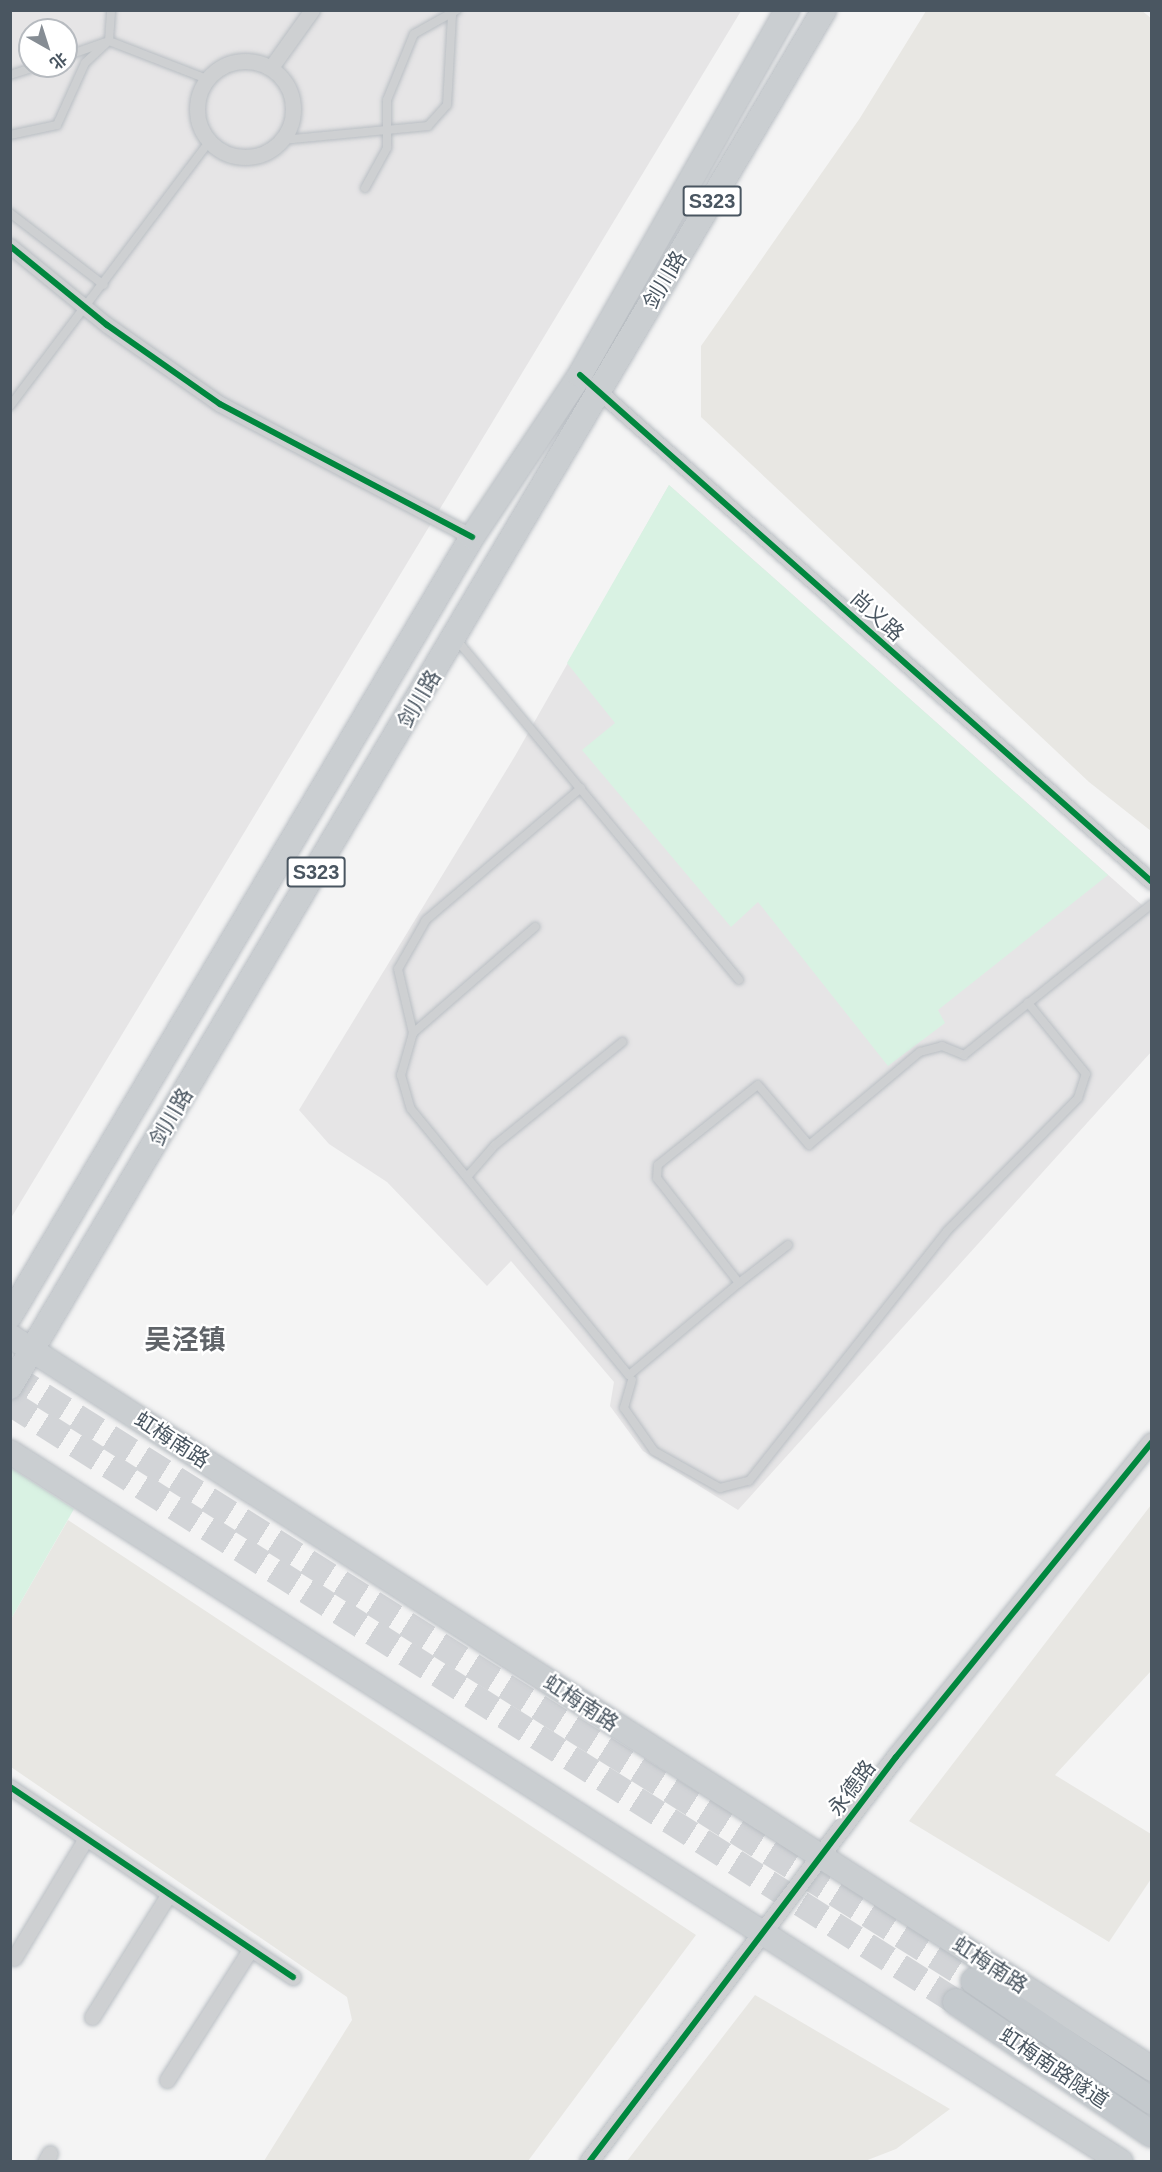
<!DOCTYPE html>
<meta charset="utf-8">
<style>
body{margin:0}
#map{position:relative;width:1162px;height:2172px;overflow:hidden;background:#f4f4f4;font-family:Helvetica,"Noto Sans SC",sans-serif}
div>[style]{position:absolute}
.commercial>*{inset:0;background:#e8e7e3}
.education>*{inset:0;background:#e6e5e6}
.green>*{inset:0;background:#d9f2e3}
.trunk-tunnel>*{height:26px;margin-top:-13px;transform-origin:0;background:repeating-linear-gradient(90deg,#d2d4d7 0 26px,transparent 0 39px)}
.roads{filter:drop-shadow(0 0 2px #b9bec3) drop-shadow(0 0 2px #b9bec3)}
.service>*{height:8px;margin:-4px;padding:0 4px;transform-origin:4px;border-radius:4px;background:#ced0d2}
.minor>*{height:15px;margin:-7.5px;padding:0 7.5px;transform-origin:7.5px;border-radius:7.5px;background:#ced0d2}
.minor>.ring{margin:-7.5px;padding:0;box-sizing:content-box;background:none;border:15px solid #ced0d2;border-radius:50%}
.tertiary>*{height:18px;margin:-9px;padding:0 9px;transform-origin:9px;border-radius:9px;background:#ced0d2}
.primary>*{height:24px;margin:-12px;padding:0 12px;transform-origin:12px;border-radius:12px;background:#caced1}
.trunk>*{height:26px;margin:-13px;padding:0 13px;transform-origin:13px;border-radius:13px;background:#c4c9cd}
.cycleway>*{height:6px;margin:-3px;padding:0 3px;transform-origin:3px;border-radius:3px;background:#00873e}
span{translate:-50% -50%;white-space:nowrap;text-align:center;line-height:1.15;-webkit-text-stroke:4.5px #fff;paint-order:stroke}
.shield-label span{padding:2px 4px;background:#fff;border:2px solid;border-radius:4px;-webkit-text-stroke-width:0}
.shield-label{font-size:20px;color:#4a5661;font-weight:700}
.street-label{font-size:21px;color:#4a5661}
.district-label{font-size:27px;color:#5f6368;font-weight:700}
.frame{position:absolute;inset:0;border:12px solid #4a5661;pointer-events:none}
.north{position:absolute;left:18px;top:18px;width:60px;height:60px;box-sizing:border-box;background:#fff;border:2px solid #b7bbc0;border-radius:50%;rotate:141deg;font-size:16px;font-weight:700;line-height:24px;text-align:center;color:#4a5661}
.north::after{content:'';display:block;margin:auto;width:21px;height:27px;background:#868d94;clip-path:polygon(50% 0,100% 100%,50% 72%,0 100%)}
</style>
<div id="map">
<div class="commercial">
<i style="clip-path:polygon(1141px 10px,1152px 19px,1151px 831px,1089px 782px,701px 417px,701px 346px,860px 118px,926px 11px)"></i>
<i style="clip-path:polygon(1151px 1505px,1151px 1671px,1055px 1775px,1151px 1834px,1151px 1879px,1109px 1942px,909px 1821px)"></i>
<i style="clip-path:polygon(68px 1520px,696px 1935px,528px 2161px,264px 2161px,352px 2020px,347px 1997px,11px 1767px,11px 1619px)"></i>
<i style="clip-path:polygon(755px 1995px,950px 2109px,896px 2149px,865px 2161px,627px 2161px)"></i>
</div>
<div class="education">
<i style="clip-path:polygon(evenodd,11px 11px,741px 11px,11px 1218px,11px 11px,30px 30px,66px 30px,66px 66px,30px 66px,30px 30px)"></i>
<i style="clip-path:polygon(669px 485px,1151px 913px,1151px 1052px,738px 1510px,643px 1451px,610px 1406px,614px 1382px,511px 1261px,487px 1286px,387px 1182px,329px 1144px,299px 1110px,515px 756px)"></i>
</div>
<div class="green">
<i style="clip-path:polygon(669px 485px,1108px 875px,938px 1010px,945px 1023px,888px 1066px,758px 902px,731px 927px,582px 750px,615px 723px,567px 663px)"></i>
<i style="clip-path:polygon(11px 1468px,74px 1509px,11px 1619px)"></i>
</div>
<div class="trunk-tunnel">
<i style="left:10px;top:1375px;width:1139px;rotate:32.15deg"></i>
<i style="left:10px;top:1403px;width:1120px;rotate:32.34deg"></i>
</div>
<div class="roads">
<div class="service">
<i style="left:66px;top:56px;width:46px;rotate:-19.2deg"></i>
<i style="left:109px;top:41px;width:31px;rotate:-86deg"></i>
<i style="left:10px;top:75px;width:28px;rotate:-18deg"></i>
<i style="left:10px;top:135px;width:48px;rotate:-12deg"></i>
<i style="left:57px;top:125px;width:68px;rotate:-65.7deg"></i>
<i style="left:85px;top:63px;width:33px;rotate:-43deg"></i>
<i style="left:109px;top:41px;width:105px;rotate:21.2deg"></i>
<i style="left:282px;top:140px;width:147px;rotate:-5.5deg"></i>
<i style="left:428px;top:126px;width:28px;rotate:-48deg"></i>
<i style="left:447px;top:105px;width:90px;rotate:-86.8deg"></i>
<i style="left:365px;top:188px;width:46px;rotate:-61.2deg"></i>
<i style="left:387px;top:148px;width:48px;rotate:-90deg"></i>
<i style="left:387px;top:100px;width:71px;rotate:-67.8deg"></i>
<i style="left:414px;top:34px;width:49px;rotate:-29.2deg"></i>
<i style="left:10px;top:213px;width:118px;rotate:37.5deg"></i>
<i style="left:10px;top:406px;width:331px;rotate:-53deg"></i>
<i style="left:456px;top:639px;width:443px;rotate:50.3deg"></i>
<i style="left:581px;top:788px;width:204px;rotate:139.6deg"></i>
<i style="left:426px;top:920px;width:56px;rotate:119.7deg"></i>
<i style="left:398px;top:969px;width:66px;rotate:76.8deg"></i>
<i style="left:413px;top:1033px;width:44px;rotate:105.9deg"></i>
<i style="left:401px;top:1075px;width:35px;rotate:74deg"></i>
<i style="left:411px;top:1109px;width:344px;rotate:50.7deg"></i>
<i style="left:629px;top:1375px;width:143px;rotate:-39.9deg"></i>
<i style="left:739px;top:1283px;width:133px;rotate:-128deg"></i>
<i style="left:657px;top:1178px;width:13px;rotate:-86deg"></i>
<i style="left:658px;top:1165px;width:128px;rotate:-38.7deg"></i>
<i style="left:758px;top:1085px;width:79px;rotate:49.6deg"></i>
<i style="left:809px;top:1145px;width:145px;rotate:-40deg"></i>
<i style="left:920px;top:1052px;width:23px;rotate:-15deg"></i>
<i style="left:942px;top:1046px;width:24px;rotate:22deg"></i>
<i style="left:964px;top:1055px;width:241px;rotate:-38.8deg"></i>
<i style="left:413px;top:1033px;width:162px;rotate:-41deg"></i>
<i style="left:467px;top:1177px;width:43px;rotate:-48.8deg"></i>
<i style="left:495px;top:1145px;width:164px;rotate:-39deg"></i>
<i style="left:739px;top:1283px;width:62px;rotate:-37.8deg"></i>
<i style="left:632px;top:1380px;width:29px;rotate:106deg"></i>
<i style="left:624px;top:1408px;width:52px;rotate:55.1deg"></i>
<i style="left:654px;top:1451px;width:76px;rotate:29.3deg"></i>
<i style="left:720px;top:1488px;width:30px;rotate:-14deg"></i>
<i style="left:749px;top:1481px;width:319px;rotate:-51.6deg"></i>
<i style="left:947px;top:1231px;width:187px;rotate:-45.4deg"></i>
<i style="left:1078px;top:1098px;width:25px;rotate:-72deg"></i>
<i style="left:1086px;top:1074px;width:92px;rotate:-129.2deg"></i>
</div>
<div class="minor">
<i class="ring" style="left:197px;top:61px;width:81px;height:81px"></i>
<i style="left:272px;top:66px;width:69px;rotate:-54.5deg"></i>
<i style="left:10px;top:246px;width:125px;rotate:39.2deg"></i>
<i style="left:107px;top:325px;width:138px;rotate:35deg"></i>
<i style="left:220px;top:404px;width:285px;rotate:27.8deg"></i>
<i style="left:593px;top:386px;width:747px;rotate:41.58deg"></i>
<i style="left:10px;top:1787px;width:341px;rotate:33.9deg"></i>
<i style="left:14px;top:1958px;width:140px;rotate:-59deg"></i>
<i style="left:92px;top:2017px;width:145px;rotate:-58deg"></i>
<i style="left:167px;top:2080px;width:156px;rotate:-57.5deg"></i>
<i style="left:45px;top:2162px;width:10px;rotate:-61deg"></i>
</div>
<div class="tertiary">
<i style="left:589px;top:2162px;width:508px;rotate:-52.84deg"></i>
<i style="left:896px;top:1757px;width:406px;rotate:-50.9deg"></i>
</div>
<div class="primary">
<i style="left:10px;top:1316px;width:906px;rotate:-59.33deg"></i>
<i style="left:472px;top:537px;width:195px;rotate:-56.3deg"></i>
<i style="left:580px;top:375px;width:420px;rotate:-60.4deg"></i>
<i style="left:10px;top:1336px;width:1357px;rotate:32.69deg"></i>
<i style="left:10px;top:1387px;width:1600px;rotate:-59.41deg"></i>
<i style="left:10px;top:1452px;width:1318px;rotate:32.58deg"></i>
</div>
<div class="trunk">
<i style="left:974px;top:1981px;width:215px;rotate:34deg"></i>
<i style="left:956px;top:2002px;width:236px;rotate:34deg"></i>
</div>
</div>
<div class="cycleway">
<i style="left:10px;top:246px;width:125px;rotate:39.2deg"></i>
<i style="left:107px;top:325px;width:138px;rotate:35deg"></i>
<i style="left:220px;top:404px;width:285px;rotate:27.8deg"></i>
<i style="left:580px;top:375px;width:764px;rotate:41.55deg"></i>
<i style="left:10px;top:1787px;width:341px;rotate:33.9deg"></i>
<i style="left:589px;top:2162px;width:508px;rotate:-52.84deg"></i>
<i style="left:896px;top:1757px;width:406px;rotate:-50.9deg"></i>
</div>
<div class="shield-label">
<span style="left:712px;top:201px">S323</span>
<span style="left:316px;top:872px">S323</span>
</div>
<div class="street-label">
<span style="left:665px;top:280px;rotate:-59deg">剑川路</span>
<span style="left:877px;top:616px;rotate:42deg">尚义路</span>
<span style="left:419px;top:699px;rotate:-59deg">剑川路</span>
<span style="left:171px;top:1117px;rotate:-59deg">剑川路</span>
<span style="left:172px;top:1440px;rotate:33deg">虹梅南路</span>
<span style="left:581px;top:1703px;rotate:33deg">虹梅南路</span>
<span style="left:852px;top:1788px;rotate:-53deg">永德路</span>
<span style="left:990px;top:1965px;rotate:33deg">虹梅南路</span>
<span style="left:1054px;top:2068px;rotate:34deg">虹梅南路隧道</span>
</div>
<div class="district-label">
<span style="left:185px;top:1341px">吴泾镇</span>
</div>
<div class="frame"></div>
<div class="north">北</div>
</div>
